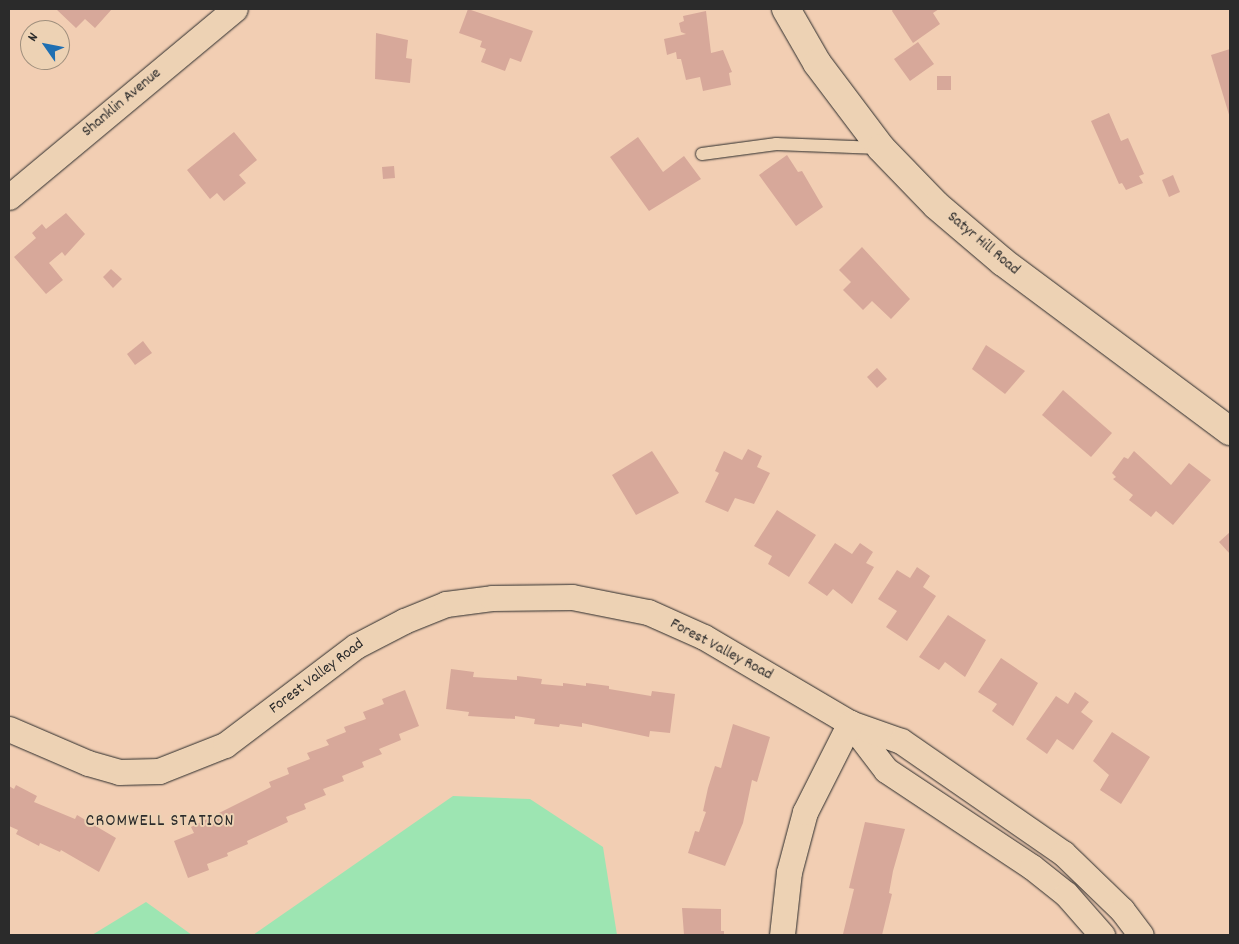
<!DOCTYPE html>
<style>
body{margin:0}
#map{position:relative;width:1239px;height:944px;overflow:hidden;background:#f2ceb3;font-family:Dekko,sans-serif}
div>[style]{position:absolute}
.green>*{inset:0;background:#9de5b2}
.building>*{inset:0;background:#d7a89a}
.roads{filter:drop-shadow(0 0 1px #2b2b2b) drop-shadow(0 0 1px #2b2b2b)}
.lane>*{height:12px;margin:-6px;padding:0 6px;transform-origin:6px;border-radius:6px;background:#edd2b4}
.street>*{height:25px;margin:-12.5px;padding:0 12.5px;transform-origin:12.5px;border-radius:12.5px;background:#edd2b4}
.secondary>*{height:28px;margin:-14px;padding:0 14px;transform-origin:14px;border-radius:14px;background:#edd2b4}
span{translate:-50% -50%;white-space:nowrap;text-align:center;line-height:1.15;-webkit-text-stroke:4px #edd2b4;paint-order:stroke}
.street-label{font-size:16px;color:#2b2b2b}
.neighbourhood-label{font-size:18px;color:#2b2b2b;letter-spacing:1px}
.frame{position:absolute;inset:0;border:10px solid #2b2b2b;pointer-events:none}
.north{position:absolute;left:20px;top:20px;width:50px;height:50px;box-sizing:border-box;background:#edd2b4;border:1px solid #9f8f7d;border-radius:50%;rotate:303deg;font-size:14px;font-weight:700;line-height:20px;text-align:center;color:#2b2b2b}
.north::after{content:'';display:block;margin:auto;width:18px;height:22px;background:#1f6fb2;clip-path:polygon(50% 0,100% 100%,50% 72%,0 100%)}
</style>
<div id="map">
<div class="green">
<i style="clip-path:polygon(453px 796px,530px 799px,603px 847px,617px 935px,253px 935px)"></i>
<i style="clip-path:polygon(146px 902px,192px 935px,92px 935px)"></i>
</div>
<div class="building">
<i style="clip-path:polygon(56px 9px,112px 9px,95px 28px,85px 19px,76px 28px)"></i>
<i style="clip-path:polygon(468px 9px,533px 31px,521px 62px,510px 58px,505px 71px,481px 62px,486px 49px,480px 47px,482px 41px,459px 33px)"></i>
<i style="clip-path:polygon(893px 9px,939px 9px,933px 13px,940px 24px,913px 43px,892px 11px)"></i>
<i style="clip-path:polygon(706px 11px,711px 53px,723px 50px,732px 72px,729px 73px,731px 85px,703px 91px,700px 77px,686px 80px,681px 59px,677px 59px,676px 52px,667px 55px,664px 39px,686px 34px,681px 32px,679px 23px,684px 21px,683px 16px)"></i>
<i style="clip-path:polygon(376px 33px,408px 40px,406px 58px,412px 59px,410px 83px,375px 79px)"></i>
<i style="clip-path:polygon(918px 42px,934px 64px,910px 81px,894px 59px)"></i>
<i style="clip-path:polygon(1230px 49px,1230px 118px,1211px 55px)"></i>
<i style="clip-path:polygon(937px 76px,951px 76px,951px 90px,937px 90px)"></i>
<i style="clip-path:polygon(1109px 113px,1121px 141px,1128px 138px,1144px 174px,1139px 176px,1143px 183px,1126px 190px,1122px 183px,1119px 184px,1091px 121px)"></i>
<i style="clip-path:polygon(234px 132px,257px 160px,239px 175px,246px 183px,224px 201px,217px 193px,210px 199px,187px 170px)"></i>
<i style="clip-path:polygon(638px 137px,663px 172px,684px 156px,701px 179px,649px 211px,610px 157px)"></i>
<i style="clip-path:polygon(787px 155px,798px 172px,802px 171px,823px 207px,796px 226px,759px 175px)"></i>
<i style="clip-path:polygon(394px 166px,395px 178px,383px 179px,382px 167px)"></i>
<i style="clip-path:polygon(1173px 175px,1180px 192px,1169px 197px,1162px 180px)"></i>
<i style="clip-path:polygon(66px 213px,85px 234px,65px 256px,62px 252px,49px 263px,63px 280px,46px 294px,14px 257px,36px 238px,32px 233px,42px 224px,46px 229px)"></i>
<i style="clip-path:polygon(862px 247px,910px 299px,891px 319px,872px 301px,863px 310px,843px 290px,851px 282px,839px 270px)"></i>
<i style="clip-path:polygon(111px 269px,122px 279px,113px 288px,103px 277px)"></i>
<i style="clip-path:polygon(143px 341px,152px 353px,135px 365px,127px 354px)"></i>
<i style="clip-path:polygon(986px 345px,1025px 371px,1005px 394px,972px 369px)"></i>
<i style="clip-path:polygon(877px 368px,887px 379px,877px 388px,867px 377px)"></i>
<i style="clip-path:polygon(1063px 390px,1112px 433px,1091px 457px,1042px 415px)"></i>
<i style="clip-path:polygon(748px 449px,762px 456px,757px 467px,770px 473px,754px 504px,735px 498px,728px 512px,705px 502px,719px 473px,715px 471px,724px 451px,742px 460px)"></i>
<i style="clip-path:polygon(652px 451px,679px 493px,636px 515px,612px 475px)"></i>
<i style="clip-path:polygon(1134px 451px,1171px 485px,1189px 463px,1211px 480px,1173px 525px,1156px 511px,1151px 517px,1129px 500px,1133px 495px,1113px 479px,1116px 477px,1112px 473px,1124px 457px,1128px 459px)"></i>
<i style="clip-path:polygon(777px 510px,816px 535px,789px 577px,768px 564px,772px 556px,754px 546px)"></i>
<i style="clip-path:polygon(1230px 532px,1230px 554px,1219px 542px)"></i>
<i style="clip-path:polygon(835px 543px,852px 554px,860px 543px,873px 552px,866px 563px,874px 567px,852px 604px,833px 589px,827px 596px,808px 583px)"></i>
<i style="clip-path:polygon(917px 567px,930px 576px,923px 587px,936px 596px,907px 641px,886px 627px,897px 611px,878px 599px,897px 570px,910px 578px)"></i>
<i style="clip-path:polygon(948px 615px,986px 640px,965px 677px,945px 662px,939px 670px,919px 657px)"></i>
<i style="clip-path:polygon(1001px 658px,1038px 683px,1013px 726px,992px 711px,997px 704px,978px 692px)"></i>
<i style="clip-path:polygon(451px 669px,474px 672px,473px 677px,517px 680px,517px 676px,542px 679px,541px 684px,563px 686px,563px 683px,586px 686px,586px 683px,609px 686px,609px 689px,651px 696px,652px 691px,675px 694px,670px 733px,650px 731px,649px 737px,582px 723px,582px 727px,560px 724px,559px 727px,534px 724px,535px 719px,515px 716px,515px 719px,468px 716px,469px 712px,446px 709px)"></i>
<i style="clip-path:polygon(405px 690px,419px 726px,399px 734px,401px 740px,379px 749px,382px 754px,362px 762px,364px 767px,342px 776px,344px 781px,323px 789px,326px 795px,304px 804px,306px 809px,286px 817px,288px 822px,247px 841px,248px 844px,227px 853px,228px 856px,207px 864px,209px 870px,188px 878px,174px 841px,194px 833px,191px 827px,271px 787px,269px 782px,289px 774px,287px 768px,310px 759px,307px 753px,329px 745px,326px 740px,346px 732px,344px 727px,366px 719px,363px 712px,384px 704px,382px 699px)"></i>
<i style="clip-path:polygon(1075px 692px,1089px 702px,1081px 712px,1093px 721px,1073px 750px,1057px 739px,1047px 754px,1026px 739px,1056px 696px,1068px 704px)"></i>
<i style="clip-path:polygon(733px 724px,770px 737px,757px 782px,752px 780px,743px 823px,725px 866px,688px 853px,695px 831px,699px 832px,706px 812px,703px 811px,708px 788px,715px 766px,721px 768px)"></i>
<i style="clip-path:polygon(1112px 732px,1150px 757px,1121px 804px,1100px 790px,1109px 775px,1093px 761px)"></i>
<i style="clip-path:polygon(16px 785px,37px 796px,34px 802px,75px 819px,77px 815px,116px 838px,99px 872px,61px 850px,60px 852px,40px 843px,39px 846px,16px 834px,18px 830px,9px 826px,9px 786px,14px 789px)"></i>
<i style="clip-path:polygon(865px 822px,905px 829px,893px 871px,889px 893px,892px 894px,882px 935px,846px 935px,843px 934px,854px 889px,849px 888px)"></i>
<i style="clip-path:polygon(682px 908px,721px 909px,721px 931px,724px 931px,724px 935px,684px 935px)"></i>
</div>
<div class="roads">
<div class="lane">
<i style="left:702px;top:154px;width:75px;rotate:-7.7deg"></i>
<i style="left:776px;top:144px;width:103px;rotate:2.2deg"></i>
</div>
<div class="street">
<i style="left:9px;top:197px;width:294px;rotate:-39.8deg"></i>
<i style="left:850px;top:723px;width:59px;rotate:52.5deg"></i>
<i style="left:886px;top:770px;width:175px;rotate:33.6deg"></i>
<i style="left:1032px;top:867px;width:43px;rotate:38.5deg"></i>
<i style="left:1066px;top:894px;width:55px;rotate:48.7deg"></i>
<i style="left:9px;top:729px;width:86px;rotate:23.3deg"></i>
<i style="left:88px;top:763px;width:32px;rotate:16deg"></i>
<i style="left:119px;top:772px;width:40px;rotate:-1.4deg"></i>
<i style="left:159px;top:771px;width:71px;rotate:-21.5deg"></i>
<i style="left:225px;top:745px;width:164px;rotate:-37.1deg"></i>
<i style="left:356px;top:646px;width:54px;rotate:-27.5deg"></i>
<i style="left:404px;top:621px;width:45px;rotate:-22deg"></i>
<i style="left:446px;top:604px;width:46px;rotate:-7.4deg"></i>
<i style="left:492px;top:598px;width:80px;rotate:-0.7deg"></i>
<i style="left:572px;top:597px;width:77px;rotate:11.2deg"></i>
<i style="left:648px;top:612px;width:61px;rotate:24.1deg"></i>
<i style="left:704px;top:637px;width:169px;rotate:30.5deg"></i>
<i style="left:850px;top:723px;width:54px;rotate:19.4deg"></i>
<i style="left:901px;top:741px;width:197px;rotate:34.7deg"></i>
<i style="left:1063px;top:853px;width:82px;rotate:44deg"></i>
<i style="left:1122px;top:910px;width:31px;rotate:53deg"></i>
<i style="left:782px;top:935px;width:63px;rotate:-83.7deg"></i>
<i style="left:789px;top:872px;width:62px;rotate:-75.1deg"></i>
<i style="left:805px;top:812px;width:100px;rotate:-63.2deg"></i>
</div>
<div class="secondary">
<i style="left:786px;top:9px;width:62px;rotate:60.1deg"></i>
<i style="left:817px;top:63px;width:106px;rotate:53deg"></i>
<i style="left:881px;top:148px;width:79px;rotate:46deg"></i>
<i style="left:936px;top:205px;width:88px;rotate:40.4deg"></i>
<i style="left:1003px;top:262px;width:283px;rotate:36.7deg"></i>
</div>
</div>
<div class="street-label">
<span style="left:122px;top:103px;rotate:-40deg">Shanklin Avenue</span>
<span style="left:983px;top:244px;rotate:40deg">Satyr Hill Road</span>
<span style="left:721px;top:650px;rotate:28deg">Forest Valley Road</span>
<span style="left:317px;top:677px;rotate:-37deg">Forest Valley Road</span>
</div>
<div class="neighbourhood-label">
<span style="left:160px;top:822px">CROMWELL STATION</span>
</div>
<div class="frame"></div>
<div class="north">N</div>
</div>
